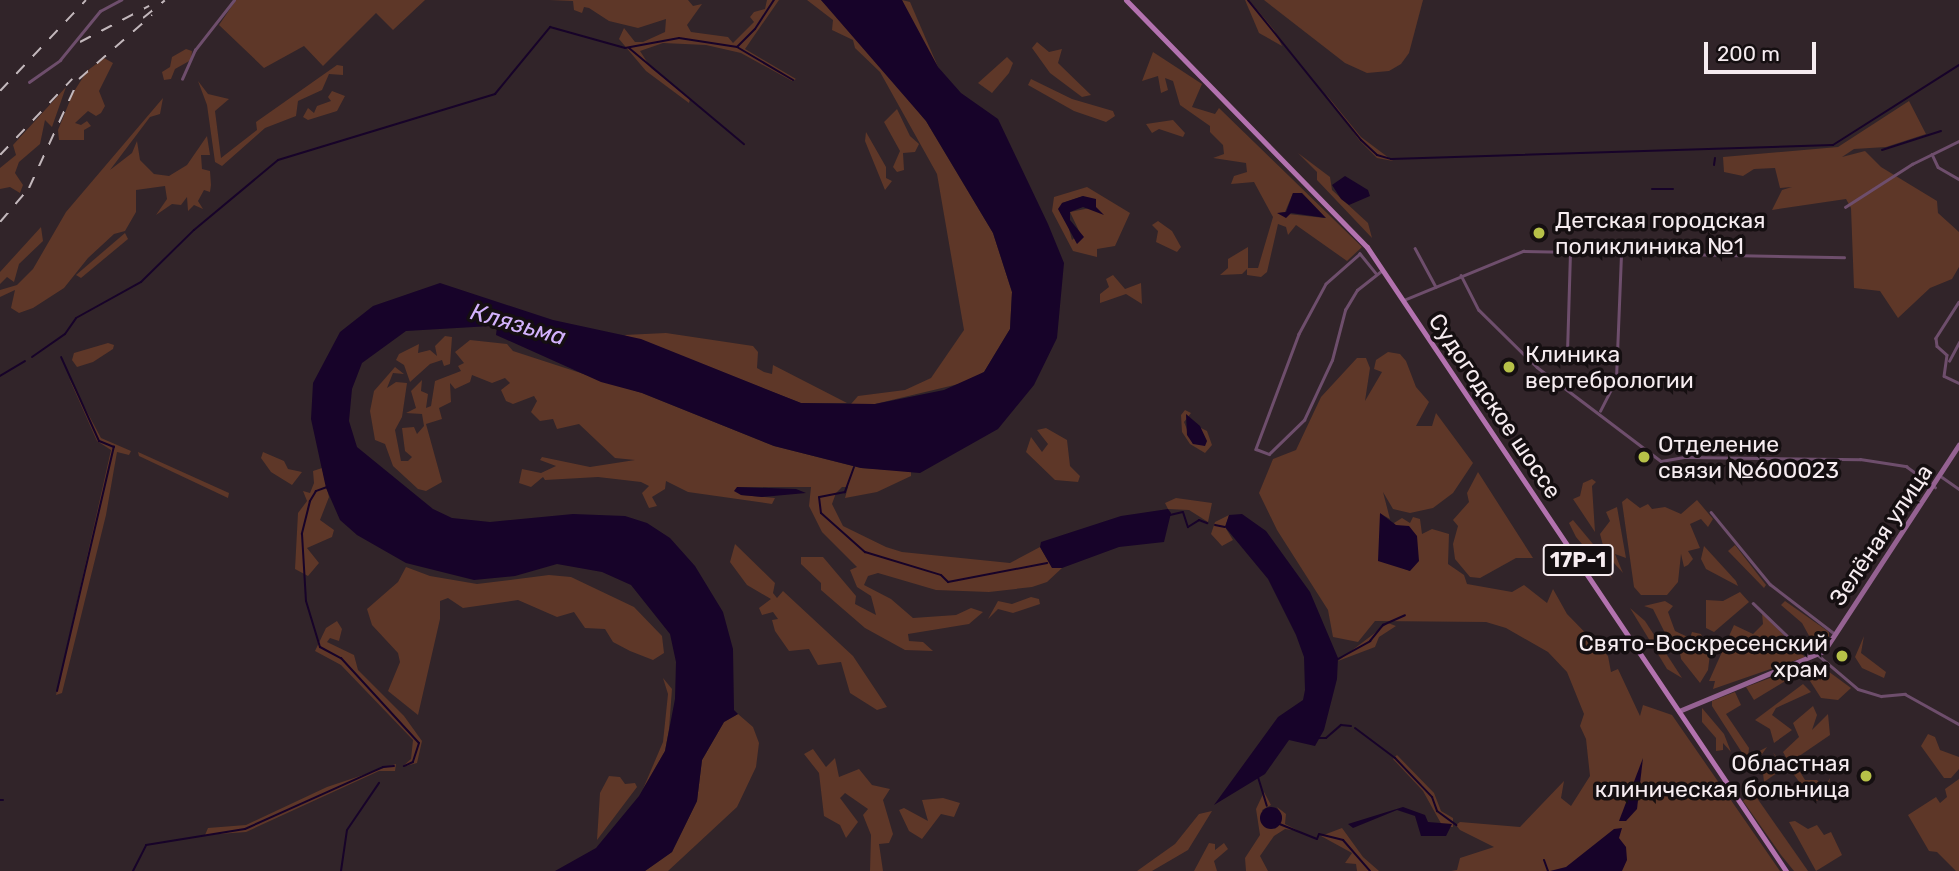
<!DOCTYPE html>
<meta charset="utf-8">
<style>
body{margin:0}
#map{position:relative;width:1959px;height:871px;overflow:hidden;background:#312429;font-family:Rubik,sans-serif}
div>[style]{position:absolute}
.green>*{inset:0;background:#5e3728}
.water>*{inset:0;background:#170329}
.round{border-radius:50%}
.stream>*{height:2px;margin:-1px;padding:0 1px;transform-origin:1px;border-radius:1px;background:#170329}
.street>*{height:2.5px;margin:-1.25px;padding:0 1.25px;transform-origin:1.25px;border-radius:1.25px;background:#6e4e6c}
.secondary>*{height:4.5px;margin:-2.25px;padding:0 2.25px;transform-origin:2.25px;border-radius:2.25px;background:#956292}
.primary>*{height:5px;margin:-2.5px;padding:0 2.5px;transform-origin:2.5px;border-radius:2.5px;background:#b372af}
.rail>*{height:2px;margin-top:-1px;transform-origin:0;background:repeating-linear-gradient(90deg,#c3b8bc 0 12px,transparent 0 24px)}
.dots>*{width:19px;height:19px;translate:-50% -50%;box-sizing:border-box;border:4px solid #150f11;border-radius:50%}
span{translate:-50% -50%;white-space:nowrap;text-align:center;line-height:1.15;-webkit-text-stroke:7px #150f11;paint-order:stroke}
.shield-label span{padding:2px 5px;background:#150f11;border:2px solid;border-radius:5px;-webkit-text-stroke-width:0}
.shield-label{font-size:21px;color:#f6ecf0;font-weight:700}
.poi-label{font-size:23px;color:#f6ecf0}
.left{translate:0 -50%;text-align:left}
.right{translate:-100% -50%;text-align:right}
.street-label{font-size:23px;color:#f6ecf0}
.water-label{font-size:24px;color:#d3b2fc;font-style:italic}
.scale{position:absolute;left:1704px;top:42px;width:112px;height:32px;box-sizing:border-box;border:4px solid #f6ecf0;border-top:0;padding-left:9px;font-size:21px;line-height:24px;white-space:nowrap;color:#f6ecf0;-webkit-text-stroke:5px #150f11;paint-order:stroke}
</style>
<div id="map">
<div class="green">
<i style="clip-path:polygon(236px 0,425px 0,393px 30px,376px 13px,323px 66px,304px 46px,264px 68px,219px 25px)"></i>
<i style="clip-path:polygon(549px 0,688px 0,693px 6px,702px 4px,687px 25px,691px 32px,728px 37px,733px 43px,754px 22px,750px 17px,754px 12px,765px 9px,767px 0,779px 0,745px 49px,796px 79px,792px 81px,741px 53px,706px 45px,663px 43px,640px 51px,651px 68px,690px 99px,689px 103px,646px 71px,619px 39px,624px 28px,635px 42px,643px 42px,665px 32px,666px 19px,638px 28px,609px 21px,589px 8px,584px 7px,582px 13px,574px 10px,573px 1px)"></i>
<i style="clip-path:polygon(807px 0,821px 0,854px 33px,926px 121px,993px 233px,1012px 292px,1010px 329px,984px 372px,967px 382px,875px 404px,851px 404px,858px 396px,905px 390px,931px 378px,964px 330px,937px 174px,880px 72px,855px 48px,853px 40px,832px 30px,833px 20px)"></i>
<i style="clip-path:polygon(902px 0,910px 2px,938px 67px,910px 19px)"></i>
<i style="clip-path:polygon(1245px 0,1249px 0,1274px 30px,1282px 46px,1259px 33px)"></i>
<i style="clip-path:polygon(1264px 0,1423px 0,1409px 53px,1401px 64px,1389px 71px,1367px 73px,1345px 63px)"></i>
<i style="clip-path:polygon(1037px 42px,1049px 52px,1062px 49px,1058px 63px,1091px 95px,1082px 97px,1050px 73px,1032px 48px)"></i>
<i style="clip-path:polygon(186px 49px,192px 51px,191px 60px,175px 69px,171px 79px,164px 80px,162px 72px,170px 67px,172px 57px)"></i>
<i style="clip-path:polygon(evenodd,1153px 52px,1202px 84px,1192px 107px,1215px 114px,1219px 108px,1362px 247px,1347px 261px,1296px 225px,1288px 235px,1286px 227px,1278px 224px,1267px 272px,1261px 277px,1247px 275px,1247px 269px,1242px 274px,1220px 275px,1228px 268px,1228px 259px,1248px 247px,1248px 268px,1258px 268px,1273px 217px,1254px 182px,1231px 184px,1234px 176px,1247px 172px,1246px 163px,1213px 158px,1224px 154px,1223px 145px,1210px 132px,1210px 126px,1180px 105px,1173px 81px,1165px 78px,1168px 90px,1161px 93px,1158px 76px,1142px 81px,1153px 52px,1293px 193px,1325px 218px,1279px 213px,1285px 212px,1293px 193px)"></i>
<i style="clip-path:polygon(1007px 57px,1013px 63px,1009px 73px,992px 93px,978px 83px)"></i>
<i style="clip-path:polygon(104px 58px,113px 63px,99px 91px,105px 106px,101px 113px,96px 116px,88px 111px,75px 123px,81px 125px,87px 121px,91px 126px,84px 130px,84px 140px,59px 140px,58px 130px,73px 93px,87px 71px)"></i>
<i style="clip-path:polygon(337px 65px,343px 66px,343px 75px,329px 74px,322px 90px,298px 101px,296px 116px,265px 128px,222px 166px,215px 162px,207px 105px,198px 81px,208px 94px,229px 99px,215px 111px,221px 158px,257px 130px,256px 122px)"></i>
<i style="clip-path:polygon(1031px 79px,1072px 99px,1113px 111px,1115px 116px,1106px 122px,1074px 111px,1028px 85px)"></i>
<i style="clip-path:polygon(66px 87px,52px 127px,45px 120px,40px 144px,19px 162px,15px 173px,23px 185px,20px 193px,10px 187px,0 189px,0 168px,16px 155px,13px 145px)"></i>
<i style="clip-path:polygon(332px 91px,345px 96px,337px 111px,308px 120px,303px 117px,308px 108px,314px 113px,317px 106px,331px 101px,328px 97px)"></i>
<i style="clip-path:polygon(1325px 93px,1361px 137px,1393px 161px,1377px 158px,1359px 140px)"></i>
<i style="clip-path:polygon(163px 98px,160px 114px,150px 117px,110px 170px,132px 153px,137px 141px,140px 160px,154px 174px,169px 176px,187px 165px,207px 136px,210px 155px,201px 155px,202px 169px,210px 171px,211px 185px,210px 192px,204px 190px,198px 201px,203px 209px,194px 205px,188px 211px,187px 197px,181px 205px,172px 204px,156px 215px,167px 199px,165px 186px,136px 190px,136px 212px,125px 231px,114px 234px,88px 258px,64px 288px,33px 308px,19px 313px,11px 308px,15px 290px,0 297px,0 290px,17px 285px,33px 269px,66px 212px)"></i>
<i style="clip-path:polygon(1909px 101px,1926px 134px,1886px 147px,1854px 149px,1842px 157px,1865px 151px,1881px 167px,1937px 201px,1938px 213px,1959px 232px,1959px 267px,1952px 279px,1930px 288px,1898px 318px,1880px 291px,1854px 288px,1851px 208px,1846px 199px,1772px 210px,1782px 190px,1792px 187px,1780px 188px,1775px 168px,1754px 169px,1743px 176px,1724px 172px,1723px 157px,1838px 147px)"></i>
<i style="clip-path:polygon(897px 109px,910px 136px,919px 144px,915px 152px,903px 153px,904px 170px,897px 172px,893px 167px,900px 151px,884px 122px)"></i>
<i style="clip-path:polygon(1173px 120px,1185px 133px,1183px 137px,1159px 129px,1152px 133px,1146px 124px)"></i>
<i style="clip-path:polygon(866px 132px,886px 167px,886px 178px,892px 181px,885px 190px,865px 141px)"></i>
<i style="clip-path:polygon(1298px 153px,1330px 177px,1332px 190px,1368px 223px,1372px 238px,1317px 180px,1317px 172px)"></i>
<i style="clip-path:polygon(evenodd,1087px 187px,1130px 213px,1115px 246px,1097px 249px,1097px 257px,1073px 251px,1052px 211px,1054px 197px,1087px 187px,1083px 196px,1095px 207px,1070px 212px,1080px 233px,1072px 240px,1062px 203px,1083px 196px)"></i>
<i style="clip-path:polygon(1158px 221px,1172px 231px,1181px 247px,1177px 252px,1156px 242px,1158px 231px,1152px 225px)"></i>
<i style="clip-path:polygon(41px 227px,43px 241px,19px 264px,14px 282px,7px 277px,0 284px,0 272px)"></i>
<i style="clip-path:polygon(125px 233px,128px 239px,81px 278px,76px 275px)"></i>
<i style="clip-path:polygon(1113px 275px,1125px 289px,1141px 283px,1142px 304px,1126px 294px,1100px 303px,1100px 294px,1109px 287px,1106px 279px)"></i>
<i style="clip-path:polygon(666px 333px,753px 346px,758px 352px,757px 368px,764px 372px,772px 374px,773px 365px,847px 403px,801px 403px,624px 335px)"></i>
<i style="clip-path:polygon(445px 336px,452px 337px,450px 364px,444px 366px,442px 360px,430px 364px,410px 382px,404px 365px,396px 360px,399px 354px,419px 344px,418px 353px,430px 350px,437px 356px,435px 346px)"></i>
<i style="clip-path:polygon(470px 340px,507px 344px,513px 351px,642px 393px,774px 446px,861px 468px,911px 471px,911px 476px,877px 492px,845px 498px,848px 487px,842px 487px,836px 493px,832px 504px,843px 526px,886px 547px,902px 552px,1010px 563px,1040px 547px,1052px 567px,1062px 568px,1047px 582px,1032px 587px,989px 592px,936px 590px,878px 573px,868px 576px,864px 585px,891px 599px,913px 618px,956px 615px,971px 608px,983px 612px,969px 624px,908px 634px,909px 641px,923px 642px,933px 651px,905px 650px,865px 628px,821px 590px,821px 583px,801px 564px,801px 557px,823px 557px,856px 596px,855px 604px,876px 615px,871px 596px,857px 587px,850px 570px,857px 567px,822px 532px,809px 506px,811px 487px,737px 487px,741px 495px,775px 498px,772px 504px,688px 492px,666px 481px,665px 489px,652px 497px,657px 506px,649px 508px,642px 493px,649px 486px,641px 482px,598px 477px,545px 480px,543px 477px,531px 487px,519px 483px,522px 469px,541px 473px,556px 466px,540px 460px,542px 457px,590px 467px,635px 460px,615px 458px,579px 424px,557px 429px,553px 419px,540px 421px,531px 412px,537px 401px,534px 396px,513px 404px,506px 401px,501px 390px,510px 383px,505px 378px,492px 383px,472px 375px,470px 382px,455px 389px,450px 383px,451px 402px,439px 408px,442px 419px,426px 424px,442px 482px,426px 491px,418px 489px,393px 466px,385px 444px,375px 440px,370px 411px,374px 391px,395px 367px,404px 374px,393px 373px,387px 388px,396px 382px,407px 383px,402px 417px,395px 430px,401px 461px,408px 461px,412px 457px,405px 451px,402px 428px,414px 427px,417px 434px,424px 426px,422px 414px,406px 413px,416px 408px,411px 391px,422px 380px,421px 391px,428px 394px,426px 408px,431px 406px,435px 381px,461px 371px,458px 366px,464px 363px,455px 352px)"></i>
<i style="clip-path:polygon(108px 343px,114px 345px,113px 349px,93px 362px,77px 367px,72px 360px,74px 353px)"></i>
<i style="clip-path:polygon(1388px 352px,1400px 354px,1406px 361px,1416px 387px,1429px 402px,1416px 426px,1432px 426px,1436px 413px,1473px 463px,1453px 493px,1433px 508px,1410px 513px,1393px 509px,1383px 492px,1390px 519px,1381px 514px,1381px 547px,1398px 566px,1410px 571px,1394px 523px,1402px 518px,1410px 523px,1413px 517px,1420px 519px,1422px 534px,1432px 529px,1449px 534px,1448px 564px,1464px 575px,1467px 584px,1512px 592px,1524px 585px,1547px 603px,1553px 589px,1567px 614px,1608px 656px,1611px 672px,1618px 669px,1640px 716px,1643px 705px,1672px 715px,1780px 871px,1451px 871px,1457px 870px,1460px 858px,1494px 847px,1460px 830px,1456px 825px,1460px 822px,1520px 827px,1564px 781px,1561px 798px,1571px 806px,1590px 776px,1586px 739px,1580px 726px,1584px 714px,1567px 672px,1548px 652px,1506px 628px,1486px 622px,1375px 621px,1358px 642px,1333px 637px,1328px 610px,1277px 530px,1259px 493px,1273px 459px,1296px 450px,1321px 397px,1357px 358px,1366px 358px,1370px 368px,1365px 401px,1382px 372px,1374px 369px,1376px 360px)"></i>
<i style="clip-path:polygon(69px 378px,101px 438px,131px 451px,129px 455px,117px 452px,106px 515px,62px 693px,56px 695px,111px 450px,97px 441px)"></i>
<i style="clip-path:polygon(1185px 410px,1191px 413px,1184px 422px,1193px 444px,1201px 428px,1207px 431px,1212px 445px,1205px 453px,1190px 444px,1182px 432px,1181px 415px)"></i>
<i style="clip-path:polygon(1046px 428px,1067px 440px,1070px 466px,1080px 476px,1078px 482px,1055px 480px,1026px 452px,1031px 437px,1042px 452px,1048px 444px,1037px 430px)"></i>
<i style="clip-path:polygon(138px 452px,229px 493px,228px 498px,139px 456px)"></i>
<i style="clip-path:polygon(263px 452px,284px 461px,288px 469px,302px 472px,292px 485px,271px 472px,261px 458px)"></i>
<i style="clip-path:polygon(322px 468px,329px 497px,320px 520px,334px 530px,332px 537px,307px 548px,319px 563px,308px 576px,295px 569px,298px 513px,307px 501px,303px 491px,310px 493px,314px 483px,313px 471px)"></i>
<i style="clip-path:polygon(1478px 472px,1533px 558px,1516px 558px,1480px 578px,1470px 577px,1455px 559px,1453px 544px,1458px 526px,1453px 520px,1469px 502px,1467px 493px)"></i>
<i style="clip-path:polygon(1592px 479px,1596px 482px,1592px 486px,1595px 532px,1573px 499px,1580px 496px,1583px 483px)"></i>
<i style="clip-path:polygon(1176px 498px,1212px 503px,1208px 522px,1189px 510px,1168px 509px,1165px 503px)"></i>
<i style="clip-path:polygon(1627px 498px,1640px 508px,1648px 504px,1652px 509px,1665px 507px,1681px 514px,1697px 500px,1713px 519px,1708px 527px,1701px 519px,1690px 524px,1700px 548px,1688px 551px,1693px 559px,1688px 565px,1684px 567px,1681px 554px,1678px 582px,1667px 595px,1641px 595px,1634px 587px,1622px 502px)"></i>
<i style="clip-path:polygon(1617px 507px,1626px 558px,1615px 554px,1623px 573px,1605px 553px,1600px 534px,1610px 521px,1606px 512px)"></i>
<i style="clip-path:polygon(1229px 515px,1225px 527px,1233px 540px,1222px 546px,1211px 534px,1215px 522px)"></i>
<i style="clip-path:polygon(1573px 520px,1598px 550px,1612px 579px,1576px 537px,1569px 523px)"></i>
<i style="clip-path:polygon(735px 544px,775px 583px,773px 593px,777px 598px,783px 591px,853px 656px,887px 707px,877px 710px,850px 693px,841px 662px,818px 665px,809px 649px,789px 651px,775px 631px,772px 620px,778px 619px,773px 612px,762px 615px,759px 608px,771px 599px,747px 585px,730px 562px)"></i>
<i style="clip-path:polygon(1735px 545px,1766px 585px,1764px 588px,1728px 551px)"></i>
<i style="clip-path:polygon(1704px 546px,1736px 581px,1738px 586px,1706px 569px,1701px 559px)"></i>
<i style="clip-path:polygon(406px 567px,430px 576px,477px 584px,549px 575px,571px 577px,634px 607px,662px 636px,664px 653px,653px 660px,630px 651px,613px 642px,605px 629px,585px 628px,574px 612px,557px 617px,518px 600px,463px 608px,448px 598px,440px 601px,440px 619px,418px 715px,388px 691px,400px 662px,398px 653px,372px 625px,367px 609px,398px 582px)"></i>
<i style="clip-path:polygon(1740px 592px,1749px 602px,1714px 632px,1706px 628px,1706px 600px,1723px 601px)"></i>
<i style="clip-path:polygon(1031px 597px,1039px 599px,1040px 604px,1013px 613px,998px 609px,988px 619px,998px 601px,1012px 604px)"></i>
<i style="clip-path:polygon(1665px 601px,1673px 606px,1668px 612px,1675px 631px,1690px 638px,1692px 632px,1701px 634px,1710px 654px,1708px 670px,1700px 683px,1681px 659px,1679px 647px,1673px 649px,1653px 609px,1644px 606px)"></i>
<i style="clip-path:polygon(1785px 601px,1829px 632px,1829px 638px,1823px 637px,1820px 645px,1813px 643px,1802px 623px,1781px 605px)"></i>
<i style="clip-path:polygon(1630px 608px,1645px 621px,1682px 678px,1667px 669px)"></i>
<i style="clip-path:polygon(1762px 613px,1805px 657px,1713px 689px,1715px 681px,1709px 681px,1734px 625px,1753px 634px,1763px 624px)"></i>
<i style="clip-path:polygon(337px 621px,342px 629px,339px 641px,330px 638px,327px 642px,354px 655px,358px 670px,404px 716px,422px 741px,417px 763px,402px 767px,411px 759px,413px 740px,341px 665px,315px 651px,326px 628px)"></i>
<i style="clip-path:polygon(1388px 623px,1396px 626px,1379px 637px,1375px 647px,1338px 661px)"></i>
<i style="clip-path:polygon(1864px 636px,1861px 653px,1886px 672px,1884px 678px,1862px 668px,1855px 657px)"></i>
<i style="clip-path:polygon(1817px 663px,1851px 688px,1838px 700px,1821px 698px,1801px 667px)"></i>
<i style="clip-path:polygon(1797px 668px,1800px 672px,1754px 700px,1746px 687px)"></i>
<i style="clip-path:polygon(663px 678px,672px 689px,669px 729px,665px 751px,643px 789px,663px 742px,668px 694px)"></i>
<i style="clip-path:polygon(1803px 684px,1811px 692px,1776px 708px,1772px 715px,1792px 730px,1774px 743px,1770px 729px,1755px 720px)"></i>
<i style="clip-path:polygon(1735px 692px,1741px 705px,1726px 714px,1749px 748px,1748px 757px,1767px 747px,1760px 757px,1771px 774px,1781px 768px,1773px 752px,1784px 768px,1764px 782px,1763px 773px,1748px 762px,1712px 706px,1712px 701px)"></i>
<i style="clip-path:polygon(1813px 706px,1817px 715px,1812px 730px,1828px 714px,1830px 735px,1789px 763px,1783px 752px,1799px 737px,1793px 723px)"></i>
<i style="clip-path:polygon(1702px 708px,1724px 734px,1731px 752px,1723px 743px,1723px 750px,1716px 751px,1716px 738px,1702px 722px)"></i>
<i style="clip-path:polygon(738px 714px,753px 727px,759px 743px,756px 767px,737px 807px,668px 871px,645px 871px,672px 852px,697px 801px,702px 760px,724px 722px)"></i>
<i style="clip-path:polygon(1928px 734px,1935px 737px,1940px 750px,1959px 757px,1959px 769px,1951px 778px,1944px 778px,1921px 746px)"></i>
<i style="clip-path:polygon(813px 749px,826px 767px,835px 758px,839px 777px,859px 769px,872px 785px,890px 789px,883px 800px,893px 834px,889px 843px,879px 844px,883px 871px,870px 871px,871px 835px,863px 815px,868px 809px,845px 793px,840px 798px,858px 822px,846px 838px,840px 825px,824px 816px,819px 773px,804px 754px)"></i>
<i style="clip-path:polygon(1397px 755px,1434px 793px,1441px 811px,1453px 818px,1453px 827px,1443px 827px,1423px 791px,1393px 759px)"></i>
<i style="clip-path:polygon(396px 764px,395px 771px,379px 771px,246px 832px,205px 835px,208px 828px,246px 825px,327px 787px)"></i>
<i style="clip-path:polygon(1797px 767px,1805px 780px,1817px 780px,1824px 788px,1830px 778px,1827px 796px,1814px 802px,1817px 794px,1808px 795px,1810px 786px,1803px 787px,1792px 772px)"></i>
<i style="clip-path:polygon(609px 776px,620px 777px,625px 784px,635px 783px,637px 787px,597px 840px,600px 793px)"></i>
<i style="clip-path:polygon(1959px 779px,1959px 871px,1956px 871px,1937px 852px,1929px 851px,1908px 815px,1936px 797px,1940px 803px,1947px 797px,1945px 789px)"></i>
<i style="clip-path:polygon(1264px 792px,1271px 805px,1262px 810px,1275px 829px,1282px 816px,1277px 807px,1286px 814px,1285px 824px,1299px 831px,1285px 829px,1274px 836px,1260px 856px,1268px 871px,1246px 871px,1245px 858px,1260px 835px,1256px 809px)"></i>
<i style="clip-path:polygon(1750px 796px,1757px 798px,1808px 871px,1794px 871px,1781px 855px,1743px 801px)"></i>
<i style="clip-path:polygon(943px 798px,960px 803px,954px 817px,941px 814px,922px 839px,909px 831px,899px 810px,904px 808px,928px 821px,922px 800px)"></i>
<i style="clip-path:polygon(1212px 811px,1188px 850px,1152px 871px,1137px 871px,1175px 844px,1199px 814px)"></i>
<i style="clip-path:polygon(1795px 821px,1808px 829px,1817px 825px,1824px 835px,1831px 832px,1842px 855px,1816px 871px,1789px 822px)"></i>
<i style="clip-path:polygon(1342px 828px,1363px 857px,1379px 871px,1357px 871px,1356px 864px,1345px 863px,1352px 853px,1321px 836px)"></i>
<i style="clip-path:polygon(1209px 843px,1215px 844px,1215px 850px,1224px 843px,1228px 849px,1214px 861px,1217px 871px,1194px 871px)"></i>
</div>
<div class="water">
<i style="clip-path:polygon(821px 0,902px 0,938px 67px,961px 93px,998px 119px,1048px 224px,1064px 263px,1057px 338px,1034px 385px,998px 429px,920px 473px,861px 468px,774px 446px,642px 393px,601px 382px,496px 335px,497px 327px,491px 326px,406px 331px,362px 363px,352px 389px,349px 421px,357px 447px,433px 509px,452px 518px,490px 522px,573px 514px,625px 516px,647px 523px,670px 538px,695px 566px,723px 612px,733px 649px,734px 710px,738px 714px,724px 722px,702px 760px,697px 801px,672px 852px,645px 871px,555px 871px,596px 848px,639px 796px,665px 751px,675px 699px,676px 662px,670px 634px,631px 585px,602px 572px,557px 564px,515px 576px,474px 580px,406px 563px,357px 535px,340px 520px,326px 488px,311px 419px,313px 383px,340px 332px,373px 306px,440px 283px,553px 320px,641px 339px,801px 403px,875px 404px,944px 390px,984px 372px,1010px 329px,1012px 292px,993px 233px,926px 121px)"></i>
<i style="clip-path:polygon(1345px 176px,1368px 190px,1370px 196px,1349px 205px,1341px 199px,1332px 185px)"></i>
<i style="clip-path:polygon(1293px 193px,1302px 193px,1326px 218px,1291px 213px,1286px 218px,1277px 213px,1286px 212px)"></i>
<i style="clip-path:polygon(1083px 196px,1096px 199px,1096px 207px,1104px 215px,1083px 207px,1070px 212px,1070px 220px,1084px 237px,1077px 244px,1058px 209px,1062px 203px)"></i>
<i style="clip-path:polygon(1186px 414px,1200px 426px,1207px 441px,1205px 446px,1193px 444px,1187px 435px)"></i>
<i style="clip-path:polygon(737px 487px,796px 489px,806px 493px,762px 497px,741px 495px,734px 491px)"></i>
<i style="clip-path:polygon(1168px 509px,1171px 513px,1164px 542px,1119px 547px,1062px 568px,1052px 568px,1040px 547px,1041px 542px,1121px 516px)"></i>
<i style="clip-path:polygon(1380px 513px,1396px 525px,1409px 526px,1417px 536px,1419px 561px,1410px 571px,1378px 561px)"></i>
<i style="clip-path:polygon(1242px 514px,1266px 531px,1310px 592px,1338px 658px,1337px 679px,1324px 730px,1315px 746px,1289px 740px,1265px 774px,1214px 805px,1278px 717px,1303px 700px,1305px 690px,1304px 657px,1296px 635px,1268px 579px,1225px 527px,1229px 515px)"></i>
<i style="clip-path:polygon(1643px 758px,1637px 809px,1626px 821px,1619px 821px)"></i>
<i style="clip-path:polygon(1403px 807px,1425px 815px,1428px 822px,1452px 824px,1446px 836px,1421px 836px,1415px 816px,1397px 810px,1353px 828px,1348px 824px)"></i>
<i class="round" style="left:1260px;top:807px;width:22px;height:22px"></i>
<i style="clip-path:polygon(1622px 828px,1619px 838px,1626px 847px,1627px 860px,1622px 871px,1550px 871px,1566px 867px,1614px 829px)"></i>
</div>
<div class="stream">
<i style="left:1248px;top:0;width:180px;rotate:51.1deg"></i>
<i style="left:1361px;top:140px;width:22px;rotate:43deg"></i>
<i style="left:1377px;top:155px;width:15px;rotate:16deg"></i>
<i style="left:1391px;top:159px;width:442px;rotate:-1.8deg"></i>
<i style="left:1833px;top:145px;width:149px;rotate:-32.4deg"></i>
<i style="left:737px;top:47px;width:65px;rotate:30.5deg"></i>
<i style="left:629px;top:48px;width:150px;rotate:39.9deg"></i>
<i style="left:1882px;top:150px;width:62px;rotate:-17.9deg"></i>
<i style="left:1714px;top:165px;width:7px;rotate:-82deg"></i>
<i style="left:1652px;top:189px;width:21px"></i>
<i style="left:32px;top:357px;width:40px;rotate:-34.9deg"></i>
<i style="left:65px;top:334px;width:19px;rotate:-55deg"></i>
<i style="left:76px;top:318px;width:74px;rotate:-29deg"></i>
<i style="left:141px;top:282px;width:74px;rotate:-44.5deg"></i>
<i style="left:194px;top:230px;width:109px;rotate:-39.8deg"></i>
<i style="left:278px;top:160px;width:227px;rotate:-16.9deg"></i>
<i style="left:495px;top:94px;width:87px;rotate:-50.6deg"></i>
<i style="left:550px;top:27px;width:78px;rotate:15.6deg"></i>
<i style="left:625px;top:48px;width:55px;rotate:-10.5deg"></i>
<i style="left:679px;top:38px;width:59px;rotate:8.8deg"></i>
<i style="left:737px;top:47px;width:25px;rotate:-45deg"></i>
<i style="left:755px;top:29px;width:35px;rotate:-57deg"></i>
<i style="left:0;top:376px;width:29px;rotate:-31deg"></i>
<i style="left:854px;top:467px;width:27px;rotate:110deg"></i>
<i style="left:845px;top:492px;width:26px;rotate:169deg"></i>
<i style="left:819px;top:497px;width:16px;rotate:83deg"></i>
<i style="left:821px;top:513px;width:59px;rotate:41.6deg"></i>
<i style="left:865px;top:552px;width:79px;rotate:16.8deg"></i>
<i style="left:941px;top:575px;width:10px;rotate:45deg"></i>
<i style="left:948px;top:582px;width:101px;rotate:-10.9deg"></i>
<i style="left:327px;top:487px;width:12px;rotate:160deg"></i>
<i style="left:316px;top:491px;width:12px;rotate:121deg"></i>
<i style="left:310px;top:501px;width:34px;rotate:104deg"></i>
<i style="left:302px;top:534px;width:67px;rotate:86.6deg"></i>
<i style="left:306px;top:601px;width:48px;rotate:73.1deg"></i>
<i style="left:320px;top:647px;width:24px;rotate:28deg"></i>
<i style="left:341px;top:658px;width:115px;rotate:47.5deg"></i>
<i style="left:419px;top:743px;width:20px;rotate:108deg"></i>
<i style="left:413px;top:762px;width:10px;rotate:156deg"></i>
<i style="left:1170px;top:515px;width:13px;rotate:-13deg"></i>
<i style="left:1183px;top:512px;width:16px;rotate:72deg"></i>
<i style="left:1188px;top:527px;width:13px;rotate:-32deg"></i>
<i style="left:1199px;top:520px;width:9px;rotate:21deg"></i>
<i style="left:1215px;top:525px;width:10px;rotate:11deg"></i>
<i style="left:1338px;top:659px;width:37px;rotate:-29deg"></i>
<i style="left:1370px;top:641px;width:21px;rotate:-51deg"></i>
<i style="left:1383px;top:625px;width:24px;rotate:-24deg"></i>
<i style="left:57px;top:691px;width:251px;rotate:-76.9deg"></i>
<i style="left:114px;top:447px;width:16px;rotate:-158deg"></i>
<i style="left:99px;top:441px;width:92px;rotate:-114.3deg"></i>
<i style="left:1355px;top:728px;width:50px;rotate:36.9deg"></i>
<i style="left:1395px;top:758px;width:54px;rotate:46.5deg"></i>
<i style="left:1432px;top:797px;width:15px;rotate:70deg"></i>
<i style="left:1437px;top:811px;width:24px;rotate:36deg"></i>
<i style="left:1319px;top:738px;width:7px"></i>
<i style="left:1326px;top:738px;width:20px;rotate:-41deg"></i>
<i style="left:1341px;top:725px;width:10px;rotate:6deg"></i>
<i style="left:1258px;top:777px;width:30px;rotate:73deg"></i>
<i style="left:0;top:800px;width:3px"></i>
<i style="left:1277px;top:823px;width:43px;rotate:21.8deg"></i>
<i style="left:1317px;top:839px;width:5px;rotate:-68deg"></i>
<i style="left:1319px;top:834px;width:25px;rotate:14deg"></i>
<i style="left:1343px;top:840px;width:41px;rotate:48.9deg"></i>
<i style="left:1544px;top:860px;width:12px;rotate:70deg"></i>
<i style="left:133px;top:871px;width:29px;rotate:-63deg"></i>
<i style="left:146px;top:845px;width:100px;rotate:-9.2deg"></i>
<i style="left:245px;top:829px;width:151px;rotate:-24.2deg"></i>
<i style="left:383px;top:767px;width:11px;rotate:-5deg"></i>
<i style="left:341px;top:871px;width:41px;rotate:-81.7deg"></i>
<i style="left:347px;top:830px;width:57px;rotate:-55.8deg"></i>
</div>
<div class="street">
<i style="left:182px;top:79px;width:32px;rotate:-66deg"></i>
<i style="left:195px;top:50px;width:63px;rotate:-52deg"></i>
<i style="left:29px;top:82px;width:38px;rotate:-35deg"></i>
<i style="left:60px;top:60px;width:63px;rotate:-50.8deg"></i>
<i style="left:100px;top:11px;width:24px;rotate:-28deg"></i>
<i style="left:1932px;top:154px;width:14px;rotate:65deg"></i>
<i style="left:1938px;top:167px;width:24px;rotate:30deg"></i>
<i style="left:1845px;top:207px;width:80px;rotate:-32.7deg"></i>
<i style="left:1912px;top:164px;width:52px;rotate:-26.1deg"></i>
<i style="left:1415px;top:248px;width:44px;rotate:61.7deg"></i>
<i style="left:1376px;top:274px;width:26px;rotate:-129deg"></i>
<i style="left:1360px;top:254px;width:45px;rotate:138.6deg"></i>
<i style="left:1326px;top:284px;width:57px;rotate:118.4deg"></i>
<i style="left:1299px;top:334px;width:123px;rotate:110.5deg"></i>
<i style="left:1256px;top:449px;width:14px;rotate:21deg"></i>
<i style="left:1269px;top:454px;width:49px;rotate:-44.2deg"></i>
<i style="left:1304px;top:420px;width:66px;rotate:-65deg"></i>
<i style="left:1332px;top:360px;width:52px;rotate:-75.4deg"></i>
<i style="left:1345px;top:310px;width:23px;rotate:-59deg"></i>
<i style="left:1357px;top:290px;width:31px;rotate:-38deg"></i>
<i style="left:1461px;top:275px;width:39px;rotate:63deg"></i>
<i style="left:1479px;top:310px;width:81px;rotate:44.5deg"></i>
<i style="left:1537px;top:367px;width:156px;rotate:37.2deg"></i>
<i style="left:1661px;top:461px;width:23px;rotate:-10deg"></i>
<i style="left:1684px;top:457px;width:176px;rotate:0.7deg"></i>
<i style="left:1860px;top:459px;width:47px;rotate:8.7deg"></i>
<i style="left:1906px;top:466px;width:36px;rotate:36deg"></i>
<i style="left:1404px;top:300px;width:129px;rotate:-22.4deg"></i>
<i style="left:1523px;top:251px;width:321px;rotate:1.1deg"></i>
<i style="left:1959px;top:302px;width:43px;rotate:122.6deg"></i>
<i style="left:1936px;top:338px;width:8px;rotate:83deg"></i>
<i style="left:1937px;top:346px;width:13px;rotate:42deg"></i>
<i style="left:1947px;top:355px;width:21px;rotate:98deg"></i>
<i style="left:1944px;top:376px;width:17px;rotate:25deg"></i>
<i style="left:1567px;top:353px;width:101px;rotate:-88.3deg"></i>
<i style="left:1949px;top:361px;width:21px;rotate:-62deg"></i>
<i style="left:1600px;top:411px;width:36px;rotate:-63deg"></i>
<i style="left:1616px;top:379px;width:126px;rotate:-87.7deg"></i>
<i style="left:1942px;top:477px;width:21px;rotate:35deg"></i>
<i style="left:1711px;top:512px;width:93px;rotate:50.7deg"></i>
<i style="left:1770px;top:584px;width:82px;rotate:37.6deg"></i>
<i style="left:1753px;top:603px;width:76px;rotate:43.9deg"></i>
<i style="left:1818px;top:655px;width:52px;rotate:40.4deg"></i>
<i style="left:1858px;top:689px;width:24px;rotate:17deg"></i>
<i style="left:1881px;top:696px;width:24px;rotate:-5deg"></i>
<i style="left:1905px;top:694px;width:62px;rotate:29.1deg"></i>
</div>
<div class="secondary">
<i style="left:1679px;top:711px;width:157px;rotate:-22.5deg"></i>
<i style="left:1824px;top:651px;width:246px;rotate:-56.8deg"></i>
</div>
<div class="primary">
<i style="left:1126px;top:0;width:345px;rotate:45.7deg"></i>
<i style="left:1367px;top:247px;width:752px;rotate:56.12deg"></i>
</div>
<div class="rail">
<i style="left:143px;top:18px;width:28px;rotate:-39deg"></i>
<i style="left:80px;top:42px;width:78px;rotate:-27.6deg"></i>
<i style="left:0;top:91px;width:125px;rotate:-46.6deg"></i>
<i style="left:0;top:155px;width:105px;rotate:-46.5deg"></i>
<i style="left:0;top:222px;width:45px;rotate:-49.5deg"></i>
<i style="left:29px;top:188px;width:120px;rotate:-65.4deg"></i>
<i style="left:79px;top:79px;width:97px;rotate:-41.2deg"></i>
</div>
<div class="dots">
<i style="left:1539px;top:233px;background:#b7c148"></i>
<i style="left:1509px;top:367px;background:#b7c148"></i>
<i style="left:1644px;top:457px;background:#b7c148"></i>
<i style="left:1842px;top:656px;background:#b7c148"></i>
<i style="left:1866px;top:776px;background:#b7c148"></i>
</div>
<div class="shield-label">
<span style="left:1578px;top:560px">17Р-1</span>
</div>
<div class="poi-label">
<span class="left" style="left:1555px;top:233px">Детская городская<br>поликлиника №1</span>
<span class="left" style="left:1525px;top:367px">Клиника<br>вертебрологии</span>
<span class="left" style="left:1658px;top:457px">Отделение<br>связи №600023</span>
<span class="right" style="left:1828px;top:656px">Свято-Воскресенский<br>храм</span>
<span class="right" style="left:1850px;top:776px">Областная<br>клиническая больница</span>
</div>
<div class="street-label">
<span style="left:1495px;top:406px;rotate:56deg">Судогодское шоссе</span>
<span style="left:1881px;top:535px;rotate:-56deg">Зелёная улица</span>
</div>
<div class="water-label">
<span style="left:518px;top:325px;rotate:16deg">Клязьма</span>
</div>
<div class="scale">200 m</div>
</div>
